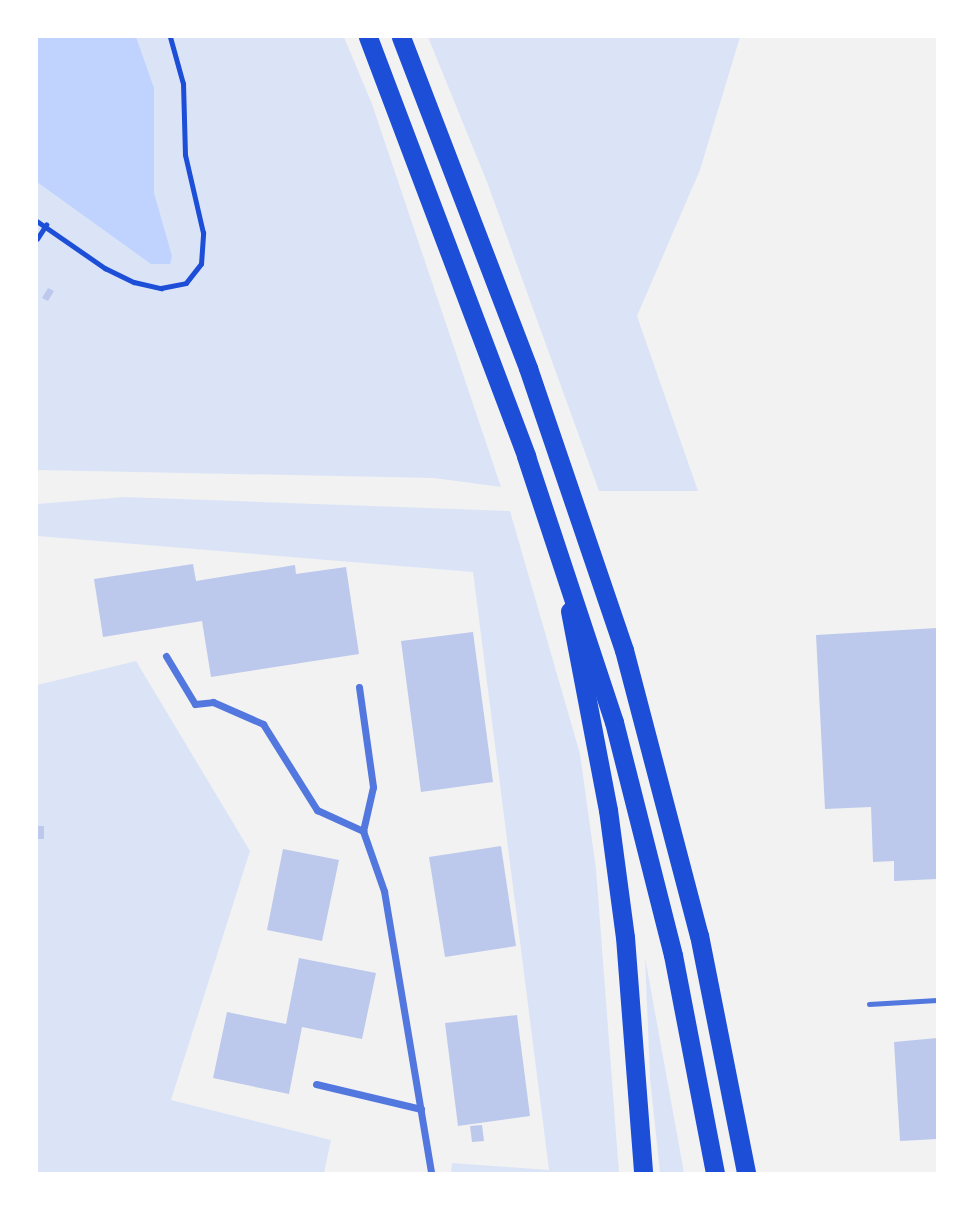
<!DOCTYPE html>
<style>
body{margin:0}
#map{position:relative;width:974px;height:1210px;overflow:hidden;background:#f2f2f2;font-family:"Archivo Narrow",sans-serif}
div>[style]{position:absolute}
.green>*{inset:0;background:#dbe4f7}
.water>*{inset:0;background:#bfd3fe}
.building>*{inset:0;background:#bdc9ec}
.path>*{height:4.5px;margin:-2.25px;padding:0 2.25px;transform-origin:2.25px;border-radius:2.25px;background:#1d4ed8}
.service>*{height:5px;margin:-2.5px;padding:0 2.5px;transform-origin:2.5px;border-radius:2.5px;background:#5277de}
.minor>*{height:7px;margin:-3.5px;padding:0 3.5px;transform-origin:3.5px;border-radius:3.5px;background:#5277de}
.trunk>*{height:19px;margin:-9.5px;padding:0 9.5px;transform-origin:9.5px;border-radius:9.5px;background:#1d4ed8}
span{translate:-50% -50%;white-space:nowrap;text-align:center;line-height:1.15;-webkit-text-stroke:5px #fff;paint-order:stroke}
.frame{position:absolute;inset:0;border:38px solid #fff;pointer-events:none}
</style>
<div id="map">
<div class="green">
<i style="clip-path:polygon(37px 37px,344px 37px,372px 104px,501px 487px,434px 478px,37px 470px)"></i>
<i style="clip-path:polygon(428px 37px,740px 37px,700px 170px,637px 316px,698px 491px,599px 491px,487px 182px)"></i>
<i style="clip-path:polygon(125px 497px,510px 511px,580px 754px,596px 869px,619px 1173px,451px 1173px,452px 1163px,549px 1170px,473px 572px,37px 536px,37px 504px)"></i>
<i style="clip-path:polygon(136px 661px,250px 851px,171px 1100px,331px 1140px,324px 1173px,37px 1173px,37px 685px)"></i>
<i style="clip-path:polygon(645px 957px,684px 1173px,660px 1173px,650px 1078px)"></i>
</div>
<div class="water">
<i style="clip-path:polygon(37px 37px,136px 37px,154px 88px,154px 193px,172px 256px,170px 264px,151px 264px,37px 182px)"></i>
</div>
<div class="building">
<i style="clip-path:polygon(48px 288px,54px 291px,48px 301px,42px 298px)"></i>
<i style="clip-path:polygon(193px 564px,196px 581px,295px 565px,296px 574px,346px 567px,359px 654px,211px 677px,202px 621px,103px 637px,94px 579px)"></i>
<i style="clip-path:polygon(937px 628px,937px 879px,894px 881px,894px 861px,873px 862px,871px 807px,825px 809px,816px 635px)"></i>
<i style="clip-path:polygon(473px 632px,493px 782px,421px 792px,401px 641px)"></i>
<i style="clip-path:polygon(37px 826px,44px 826px,44px 839px,37px 839px)"></i>
<i style="clip-path:polygon(501px 846px,516px 946px,445px 957px,429px 857px)"></i>
<i style="clip-path:polygon(283px 849px,339px 860px,322px 941px,267px 930px)"></i>
<i style="clip-path:polygon(299px 958px,376px 973px,362px 1039px,302px 1027px,289px 1094px,213px 1078px,227px 1012px,286px 1024px)"></i>
<i style="clip-path:polygon(517px 1015px,530px 1116px,458px 1126px,445px 1023px)"></i>
<i style="clip-path:polygon(937px 1038px,937px 1139px,900px 1141px,894px 1042px)"></i>
<i style="clip-path:polygon(482px 1125px,484px 1141px,472px 1142px,470px 1126px)"></i>
</div>
<div class="path">
<i style="left:37px;top:221px;width:83px;rotate:34.7deg"></i>
<i style="left:105px;top:268px;width:32px;rotate:26deg"></i>
<i style="left:134px;top:282px;width:28px;rotate:13deg"></i>
<i style="left:161px;top:288px;width:25px;rotate:-11deg"></i>
<i style="left:186px;top:283px;width:24px;rotate:-52deg"></i>
<i style="left:201px;top:264px;width:31px;rotate:-86deg"></i>
<i style="left:203px;top:233px;width:80px;rotate:-103deg"></i>
<i style="left:185px;top:155px;width:71px;rotate:-91.6deg"></i>
<i style="left:183px;top:84px;width:49px;rotate:-105.5deg"></i>
<i style="left:37px;top:239px;width:17px;rotate:-57deg"></i>
</div>
<div class="service">
<i style="left:869px;top:1004px;width:68px;rotate:-3.4deg"></i>
</div>
<div class="minor">
<i style="left:166px;top:656px;width:56px;rotate:58.9deg"></i>
<i style="left:195px;top:704px;width:18px;rotate:-6deg"></i>
<i style="left:213px;top:702px;width:55px;rotate:23.7deg"></i>
<i style="left:263px;top:724px;width:102px;rotate:57.9deg"></i>
<i style="left:317px;top:810px;width:51px;rotate:24.5deg"></i>
<i style="left:363px;top:831px;width:64px;rotate:70.7deg"></i>
<i style="left:384px;top:891px;width:286px;rotate:80.5deg"></i>
<i style="left:359px;top:687px;width:101px;rotate:82deg"></i>
<i style="left:373px;top:787px;width:45px;rotate:102.8deg"></i>
<i style="left:316px;top:1084px;width:108px;rotate:13.4deg"></i>
</div>
<div class="trunk">
<i style="left:368px;top:37px;width:448px;rotate:69.3deg"></i>
<i style="left:526px;top:456px;width:280px;rotate:71.7deg"></i>
<i style="left:614px;top:722px;width:240px;rotate:75.8deg"></i>
<i style="left:673px;top:955px;width:222px;rotate:79.1deg"></i>
<i style="left:401px;top:37px;width:355px;rotate:69deg"></i>
<i style="left:528px;top:368px;width:298px;rotate:71.2deg"></i>
<i style="left:624px;top:650px;width:295px;rotate:75.3deg"></i>
<i style="left:699px;top:935px;width:243px;rotate:78.8deg"></i>
<i style="left:570px;top:611px;width:203px;rotate:79.2deg"></i>
<i style="left:608px;top:810px;width:128px;rotate:82.4deg"></i>
<i style="left:625px;top:937px;width:237px;rotate:85.6deg"></i>
</div>
<div class="frame"></div>
</div>
